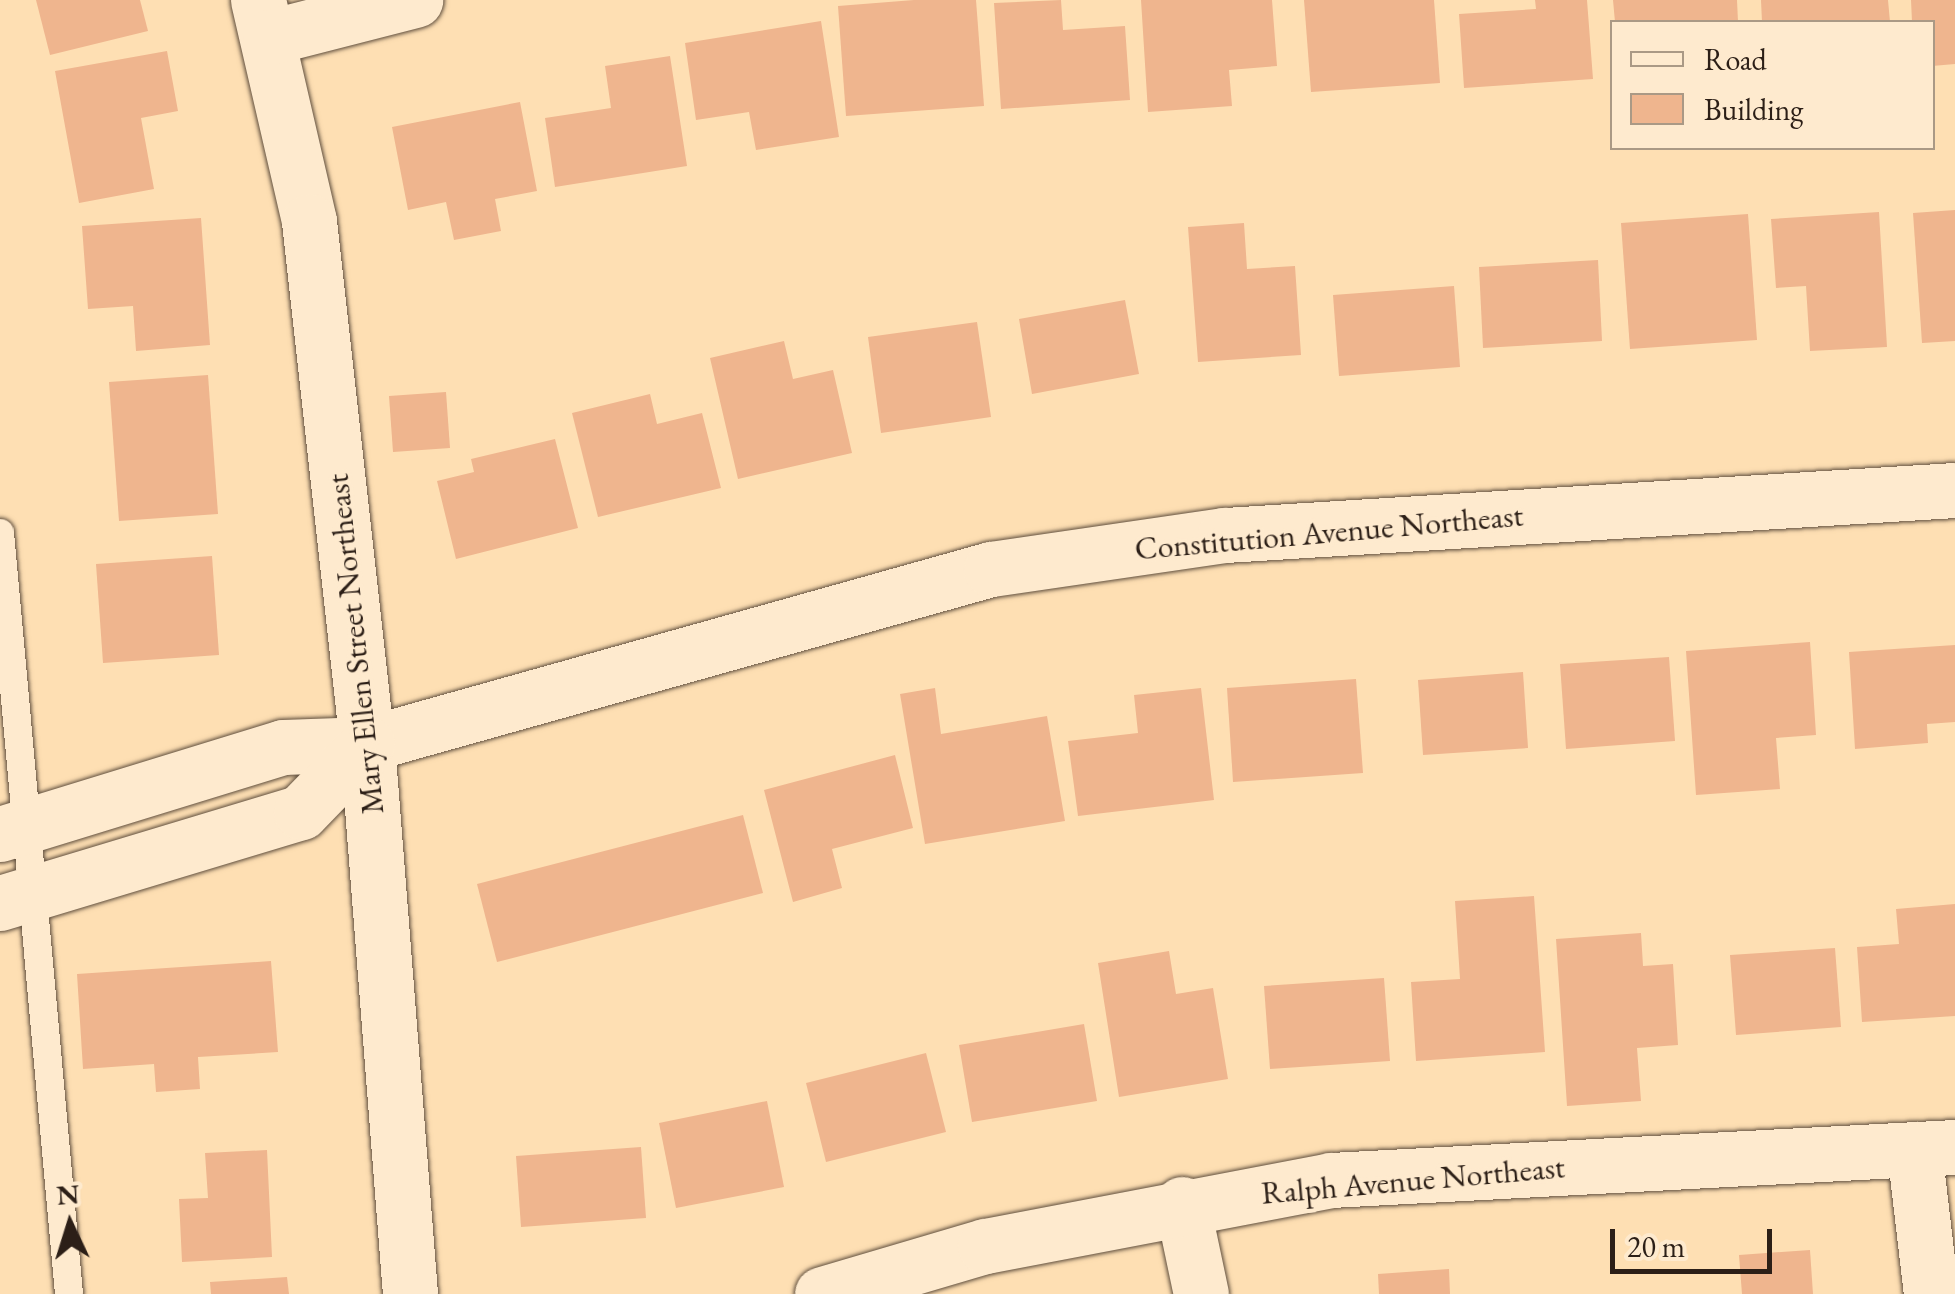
<!DOCTYPE html>
<style>
body{margin:0}
#map{position:relative;width:1955px;height:1294px;overflow:hidden;background:#fedfb3;font-family:"EB Garamond",serif}
div>[style]{position:absolute}
.building>*{inset:0;background:#efb58e}
.roads{filter:drop-shadow(0 0 2px #604f3e) drop-shadow(0 0 2px #604f3e)}
.service>*{height:28px;margin:-14px;padding:0 14px;transform-origin:14px;border-radius:14px;background:#feeace}
.minor>*{height:55px;margin:-27.5px;padding:0 27.5px;transform-origin:27.5px;border-radius:27.5px;background:#feeace}
.tertiary>*{height:55px;margin:-27.5px;padding:0 27.5px;transform-origin:27.5px;border-radius:27.5px;background:#feeace}
span{translate:-50% -50%;white-space:nowrap;text-align:center;line-height:1.15;-webkit-text-stroke:8px #feeace;paint-order:stroke}
.street-label{font-size:32px;color:#2c1f17}
.legend{position:absolute;left:1610px;top:20px;width:325px;height:130px;box-sizing:border-box;background:#feeace;border:2px solid #aa9985;margin:0;padding:12px 18px;list-style:none;font-size:30px;color:#2c1f17}
.legend li{display:flex;align-items:center;gap:20px;height:50px}
.legend b{width:50px;border:2px solid #aa9985}
.north{position:absolute;left:20px;top:1174px;width:100px;height:100px;-webkit-text-stroke:8px #feeace;paint-order:stroke;rotate:356deg;font-size:28px;font-weight:700;line-height:40px;text-align:center;color:#2c1f17}
.north::after{content:'';display:block;margin:auto;width:35px;height:45px;background:#2c1f17;clip-path:polygon(50% 0,100% 100%,50% 72%,0 100%)}
.scale{position:absolute;left:1610px;top:1229px;width:162px;height:45px;box-sizing:border-box;border:5px solid #2c1f17;border-top:0;padding-left:12px;font-size:30px;line-height:35px;white-space:nowrap;color:#2c1f17;-webkit-text-stroke:8px #feeace;paint-order:stroke}
</style>
<div id="map">
<div class="building">
<i style="clip-path:polygon(36px 0,140px 0,148px 31px,50px 55px)"></i>
<i style="clip-path:polygon(914px 0,976px 0,984px 106px,846px 116px,838px 6px)"></i>
<i style="clip-path:polygon(1061px 0,1063px 30px,1125px 26px,1130px 100px,1001px 109px,994px 3px)"></i>
<i style="clip-path:polygon(1141px 0,1272px 0,1277px 66px,1229px 70px,1232px 106px,1148px 112px)"></i>
<i style="clip-path:polygon(1304px 0,1434px 0,1440px 83px,1311px 92px)"></i>
<i style="clip-path:polygon(1535px 0,1587px 0,1593px 79px,1464px 88px,1459px 14px,1536px 9px)"></i>
<i style="clip-path:polygon(1613px 0,1737px 0,1738px 22px,1615px 22px)"></i>
<i style="clip-path:polygon(1761px 0,1888px 0,1890px 22px,1762px 22px)"></i>
<i style="clip-path:polygon(1911px 0,1955px 0,1955px 64px,1932px 66px,1932px 22px,1912px 22px)"></i>
<i style="clip-path:polygon(821px 21px,839px 137px,756px 150px,749px 112px,696px 120px,685px 43px)"></i>
<i style="clip-path:polygon(167px 51px,178px 111px,141px 118px,154px 189px,79px 203px,55px 71px)"></i>
<i style="clip-path:polygon(670px 56px,687px 166px,555px 187px,545px 118px,611px 108px,605px 66px)"></i>
<i style="clip-path:polygon(520px 102px,537px 191px,495px 199px,501px 231px,454px 240px,446px 202px,408px 210px,392px 127px)"></i>
<i style="clip-path:polygon(1955px 210px,1955px 341px,1922px 343px,1913px 213px)"></i>
<i style="clip-path:polygon(1879px 212px,1887px 347px,1810px 351px,1806px 286px,1776px 288px,1771px 219px)"></i>
<i style="clip-path:polygon(1748px 214px,1757px 340px,1630px 349px,1621px 223px)"></i>
<i style="clip-path:polygon(201px 218px,210px 345px,136px 351px,133px 306px,88px 309px,82px 226px)"></i>
<i style="clip-path:polygon(1244px 223px,1247px 269px,1295px 266px,1301px 355px,1198px 362px,1188px 227px)"></i>
<i style="clip-path:polygon(1598px 260px,1602px 341px,1483px 348px,1479px 267px)"></i>
<i style="clip-path:polygon(1454px 286px,1460px 367px,1339px 376px,1333px 295px)"></i>
<i style="clip-path:polygon(1125px 300px,1139px 374px,1032px 394px,1019px 319px)"></i>
<i style="clip-path:polygon(977px 322px,991px 417px,881px 433px,868px 337px)"></i>
<i style="clip-path:polygon(784px 341px,793px 379px,833px 370px,852px 453px,738px 479px,710px 358px)"></i>
<i style="clip-path:polygon(208px 375px,218px 514px,119px 521px,109px 382px)"></i>
<i style="clip-path:polygon(446px 392px,450px 448px,393px 452px,389px 396px)"></i>
<i style="clip-path:polygon(650px 394px,657px 424px,702px 413px,721px 488px,598px 517px,572px 413px)"></i>
<i style="clip-path:polygon(555px 439px,578px 528px,456px 559px,437px 481px,474px 472px,471px 459px)"></i>
<i style="clip-path:polygon(212px 556px,219px 655px,103px 663px,96px 564px)"></i>
<i style="clip-path:polygon(1810px 642px,1816px 735px,1776px 738px,1780px 789px,1696px 795px,1686px 651px)"></i>
<i style="clip-path:polygon(1955px 645px,1955px 722px,1927px 724px,1928px 743px,1855px 749px,1849px 652px)"></i>
<i style="clip-path:polygon(1669px 657px,1675px 741px,1566px 749px,1560px 664px)"></i>
<i style="clip-path:polygon(1523px 672px,1528px 748px,1423px 755px,1418px 680px)"></i>
<i style="clip-path:polygon(1356px 679px,1363px 773px,1233px 782px,1227px 688px)"></i>
<i style="clip-path:polygon(935px 688px,941px 734px,1047px 716px,1065px 821px,925px 844px,900px 694px)"></i>
<i style="clip-path:polygon(1201px 688px,1214px 800px,1078px 816px,1068px 741px,1138px 733px,1134px 695px)"></i>
<i style="clip-path:polygon(895px 755px,913px 828px,832px 849px,842px 888px,793px 902px,764px 790px)"></i>
<i style="clip-path:polygon(743px 815px,763px 893px,497px 962px,477px 884px)"></i>
<i style="clip-path:polygon(1534px 896px,1545px 1052px,1416px 1061px,1411px 982px,1460px 979px,1455px 901px)"></i>
<i style="clip-path:polygon(1955px 904px,1955px 1016px,1862px 1022px,1857px 947px,1899px 944px,1896px 909px)"></i>
<i style="clip-path:polygon(1641px 933px,1643px 966px,1673px 964px,1678px 1045px,1637px 1048px,1641px 1101px,1567px 1106px,1556px 939px)"></i>
<i style="clip-path:polygon(1835px 948px,1841px 1027px,1736px 1035px,1730px 955px)"></i>
<i style="clip-path:polygon(1169px 951px,1176px 994px,1213px 988px,1228px 1079px,1119px 1097px,1098px 963px)"></i>
<i style="clip-path:polygon(271px 961px,278px 1052px,198px 1057px,200px 1089px,156px 1092px,154px 1064px,83px 1069px,77px 974px)"></i>
<i style="clip-path:polygon(1384px 978px,1390px 1061px,1270px 1069px,1264px 986px)"></i>
<i style="clip-path:polygon(1084px 1024px,1097px 1101px,972px 1122px,959px 1045px)"></i>
<i style="clip-path:polygon(926px 1053px,946px 1132px,826px 1162px,806px 1083px)"></i>
<i style="clip-path:polygon(767px 1101px,784px 1187px,676px 1208px,659px 1123px)"></i>
<i style="clip-path:polygon(641px 1147px,646px 1218px,521px 1227px,516px 1156px)"></i>
<i style="clip-path:polygon(267px 1150px,272px 1257px,182px 1262px,179px 1199px,208px 1198px,205px 1153px)"></i>
<i style="clip-path:polygon(1810px 1250px,1813px 1294px,1742px 1294px,1739px 1255px)"></i>
<i style="clip-path:polygon(1449px 1269px,1450px 1294px,1379px 1294px,1378px 1274px)"></i>
<i style="clip-path:polygon(287px 1277px,289px 1294px,211px 1294px,210px 1282px)"></i>
</div>
<div class="roads">
<div class="service">
<i style="left:0;top:533px;width:764px;rotate:84.82deg"></i>
</div>
<div class="minor">
<i style="left:258px;top:0;width:227px;rotate:77deg"></i>
<i style="left:309px;top:221px;width:526px;rotate:83.67deg"></i>
<i style="left:367px;top:744px;width:552px;rotate:85.53deg"></i>
<i style="left:270px;top:37px;width:150px;rotate:-14.3deg"></i>
<i style="left:1914px;top:1149px;width:146px;rotate:83.3deg"></i>
<i style="left:1182px;top:1204px;width:92px;rotate:78.1deg"></i>
<i style="left:822px;top:1294px;width:170px;rotate:-16.4deg"></i>
<i style="left:985px;top:1246px;width:352px;rotate:-10.8deg"></i>
<i style="left:1331px;top:1180px;width:625px;rotate:-3.03deg"></i>
</div>
<div class="tertiary">
<i style="left:0;top:834px;width:296px;rotate:-17.1deg"></i>
<i style="left:283px;top:747px;width:84px;rotate:-2deg"></i>
<i style="left:367px;top:744px;width:648px;rotate:-15.67deg"></i>
<i style="left:991px;top:569px;width:236px;rotate:-8.3deg"></i>
<i style="left:1225px;top:535px;width:731px;rotate:-3.53deg"></i>
<i style="left:0;top:903px;width:314px;rotate:-16.8deg"></i>
<i style="left:301px;top:812px;width:95px;rotate:-45.9deg"></i>
</div>
</div>
<div class="street-label">
<span style="left:1329px;top:532px;rotate:-5deg">Constitution Avenue Northeast</span>
<span style="left:355px;top:644px;rotate:-96deg">Mary Ellen Street Northeast</span>
<span style="left:1413px;top:1180px;rotate:-5deg">Ralph Avenue Northeast</span>
</div>
<ul class="legend">
<li><b style="height:12px;background:#feeace"></b>Road</li>
<li><b style="height:28px;background:#efb58e"></b>Building</li>
</ul>
<div class="north">N</div>
<div class="scale">20 m</div>
</div>
